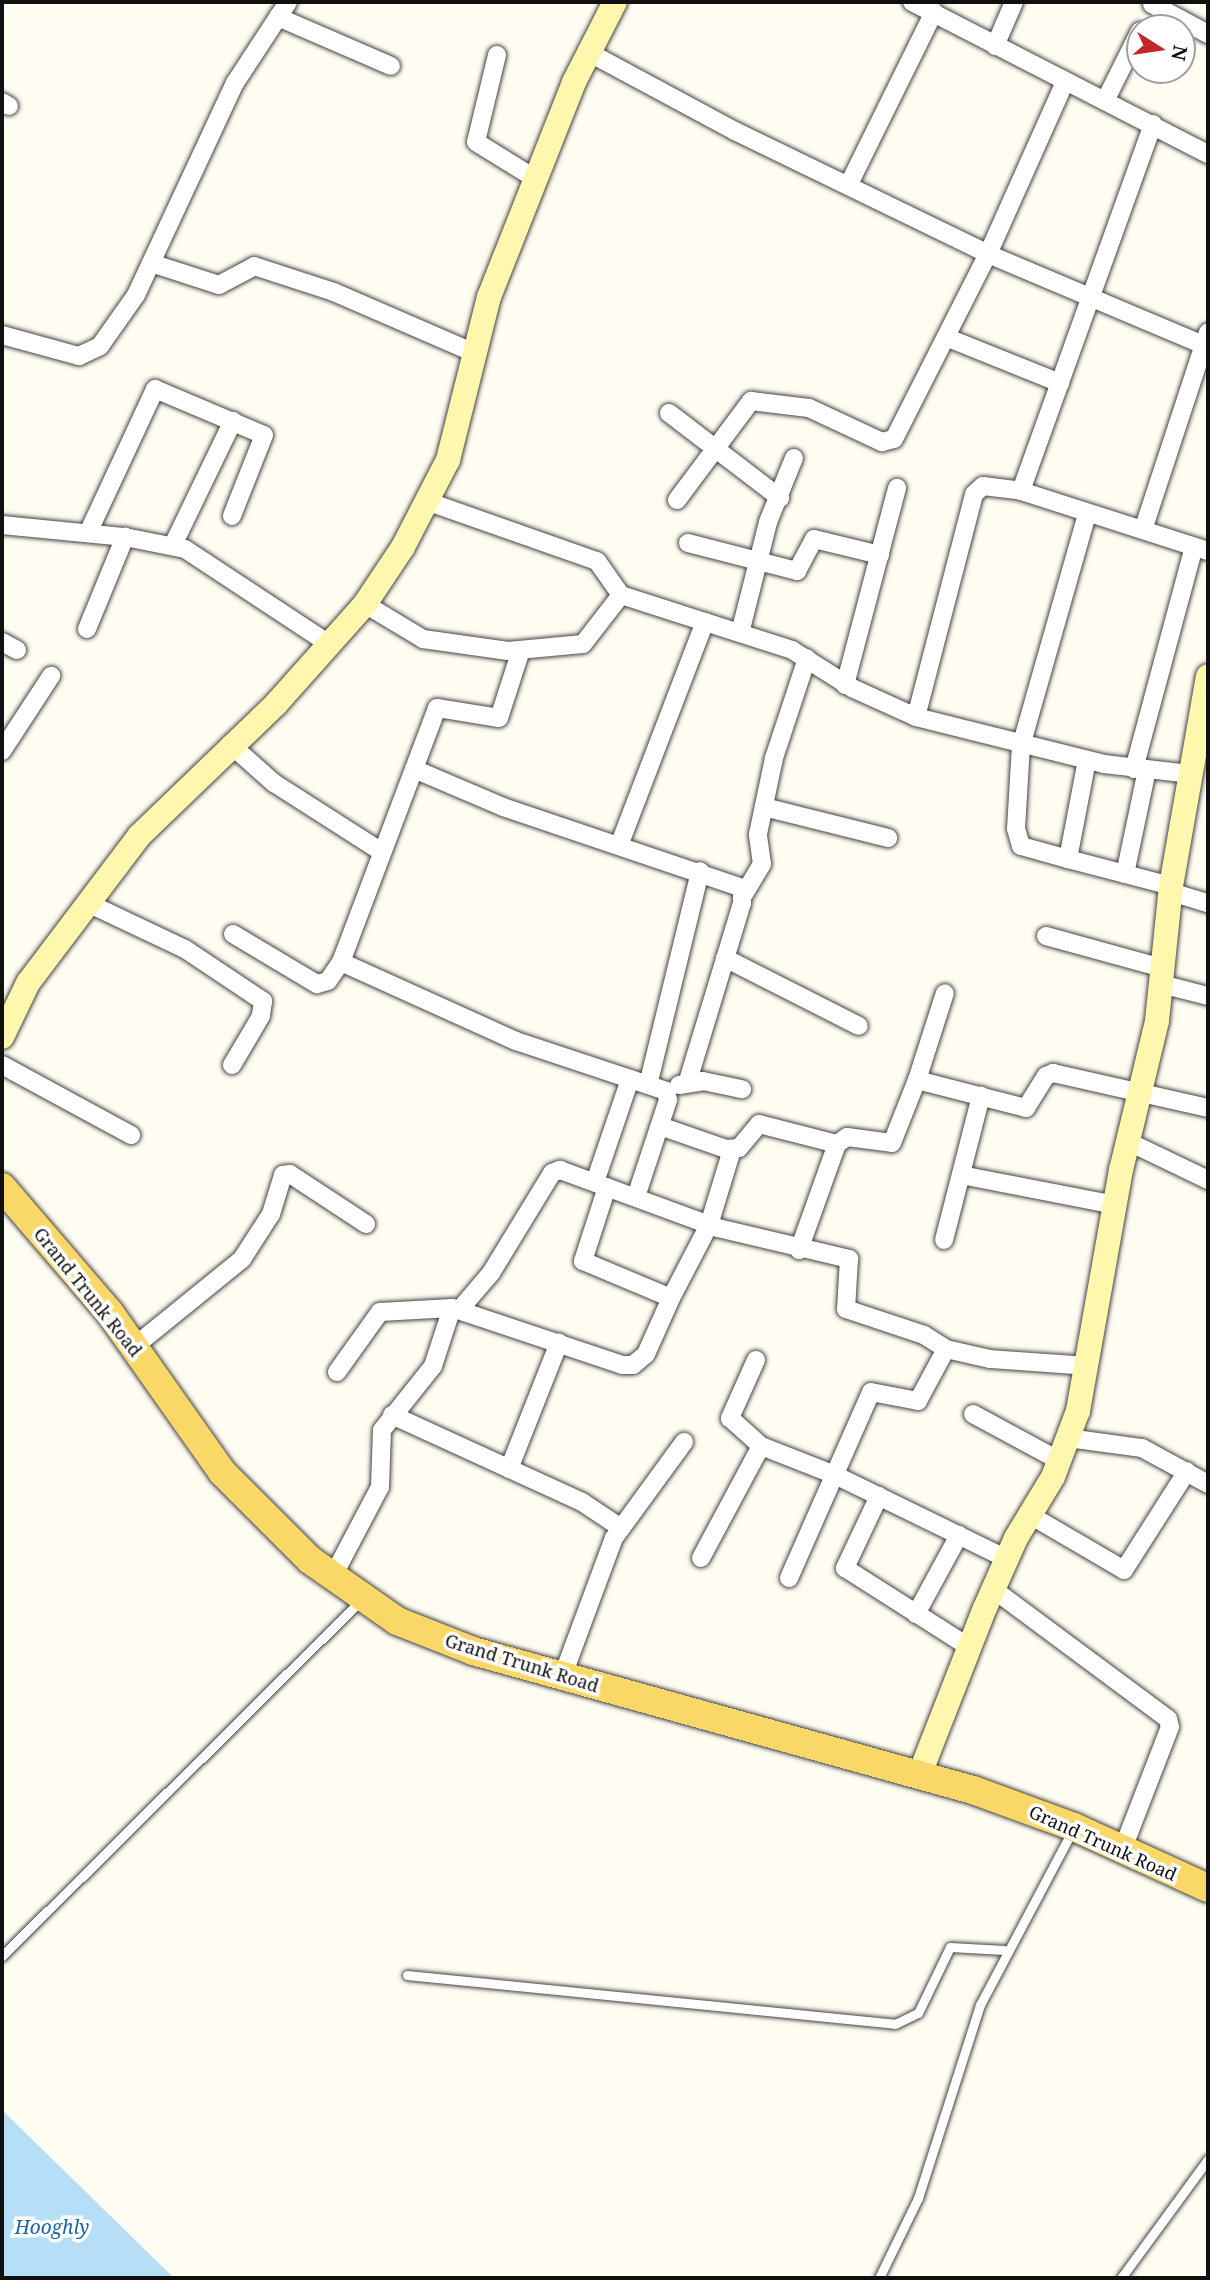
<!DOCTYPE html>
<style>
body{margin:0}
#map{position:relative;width:1210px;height:2280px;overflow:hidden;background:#fffdf2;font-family:"Noto Serif",serif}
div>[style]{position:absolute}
.water>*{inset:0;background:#b6def7}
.roads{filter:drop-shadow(0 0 2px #434343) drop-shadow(0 0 2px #434343)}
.lane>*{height:9px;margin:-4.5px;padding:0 4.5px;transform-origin:4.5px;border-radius:4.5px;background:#fff}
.street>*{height:18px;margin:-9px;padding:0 9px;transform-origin:9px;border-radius:9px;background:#fff}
.secondary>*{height:24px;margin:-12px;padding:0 12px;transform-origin:12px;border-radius:12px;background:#fff7ad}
.primary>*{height:28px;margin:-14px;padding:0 14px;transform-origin:14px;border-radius:14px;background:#fad868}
span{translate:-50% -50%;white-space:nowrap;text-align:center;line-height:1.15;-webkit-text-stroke:7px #fff;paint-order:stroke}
.street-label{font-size:18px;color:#101010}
.water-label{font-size:19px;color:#1664a4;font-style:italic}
.frame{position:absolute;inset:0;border:4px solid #101010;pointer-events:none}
.north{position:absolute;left:1126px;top:14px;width:70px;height:70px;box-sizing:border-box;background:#fff;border:2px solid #9f9f9f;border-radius:50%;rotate:102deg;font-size:19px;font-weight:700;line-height:28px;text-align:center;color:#101010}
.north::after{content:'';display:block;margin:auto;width:24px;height:32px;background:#c3252a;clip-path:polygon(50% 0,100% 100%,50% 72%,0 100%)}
</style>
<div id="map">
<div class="water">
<i style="clip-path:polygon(2px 2110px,174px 2278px,2px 2278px)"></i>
</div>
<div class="roads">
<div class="lane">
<i style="left:2px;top:1956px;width:504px;rotate:-44.76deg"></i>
<i style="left:407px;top:1975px;width:490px;rotate:5.7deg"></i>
<i style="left:895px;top:2024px;width:25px;rotate:-26deg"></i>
<i style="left:918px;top:2013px;width:73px;rotate:-64.1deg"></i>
<i style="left:950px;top:1947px;width:54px;rotate:3.2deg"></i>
<i style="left:879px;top:2278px;width:89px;rotate:-64deg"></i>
<i style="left:918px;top:2198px;width:203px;rotate:-72.2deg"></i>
<i style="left:980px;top:2005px;width:199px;rotate:-62.1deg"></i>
<i style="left:1121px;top:2278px;width:147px;rotate:-53.8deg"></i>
</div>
<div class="street">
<i style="left:912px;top:2px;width:333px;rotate:27.2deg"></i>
<i style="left:1152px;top:4px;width:64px;rotate:28.2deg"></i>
<i style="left:278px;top:17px;width:123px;rotate:23.4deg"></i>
<i style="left:995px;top:46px;width:48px;rotate:-66.6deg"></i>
<i style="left:588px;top:52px;width:167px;rotate:28.3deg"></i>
<i style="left:735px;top:131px;width:281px;rotate:25.9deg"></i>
<i style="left:988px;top:254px;width:239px;rotate:22.9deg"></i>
<i style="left:497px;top:55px;width:89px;rotate:103.6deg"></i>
<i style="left:476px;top:142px;width:70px;rotate:31.7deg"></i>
<i style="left:1105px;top:101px;width:78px;rotate:-63.4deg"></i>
<i style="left:2px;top:102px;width:8px;rotate:30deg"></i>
<i style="left:1153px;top:124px;width:390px;rotate:109.8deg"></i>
<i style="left:1021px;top:491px;width:196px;rotate:17.8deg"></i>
<i style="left:849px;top:184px;width:192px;rotate:-63.7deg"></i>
<i style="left:151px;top:263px;width:71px;rotate:17.9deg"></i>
<i style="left:219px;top:285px;width:40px;rotate:-28deg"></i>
<i style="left:254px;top:266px;width:84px;rotate:18deg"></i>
<i style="left:334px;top:292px;width:153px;rotate:23.5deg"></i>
<i style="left:2px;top:335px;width:80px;rotate:15.3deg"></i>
<i style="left:79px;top:356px;width:23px;rotate:-25deg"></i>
<i style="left:100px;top:346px;width:62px;rotate:-54.8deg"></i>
<i style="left:136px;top:295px;width:234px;rotate:-65deg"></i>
<i style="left:235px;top:83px;width:97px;rotate:-56.8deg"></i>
<i style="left:948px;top:338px;width:121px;rotate:21.9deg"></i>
<i style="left:669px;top:413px;width:140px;rotate:37.4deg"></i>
<i style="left:677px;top:500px;width:124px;rotate:-53.2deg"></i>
<i style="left:751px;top:401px;width:58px;rotate:6.9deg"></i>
<i style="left:809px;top:408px;width:81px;rotate:25deg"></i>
<i style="left:882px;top:442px;width:12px;rotate:-14deg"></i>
<i style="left:894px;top:439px;width:208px;rotate:-63.1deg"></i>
<i style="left:988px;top:254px;width:188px;rotate:-65.9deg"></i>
<i style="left:429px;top:502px;width:178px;rotate:19.4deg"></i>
<i style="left:597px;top:561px;width:42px;rotate:54.8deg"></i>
<i style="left:2px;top:525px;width:124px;rotate:5.6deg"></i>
<i style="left:125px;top:537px;width:61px;rotate:11.3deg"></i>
<i style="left:185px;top:549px;width:173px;rotate:33.4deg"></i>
<i style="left:1143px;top:530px;width:208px;rotate:-71.8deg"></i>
<i style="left:88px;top:533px;width:159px;rotate:-65deg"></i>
<i style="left:155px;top:389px;width:118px;rotate:22.9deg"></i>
<i style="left:264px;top:435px;width:87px;rotate:111.6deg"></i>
<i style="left:688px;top:543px;width:113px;rotate:14.4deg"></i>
<i style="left:797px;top:571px;width:36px;rotate:-62deg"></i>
<i style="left:814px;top:539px;width:68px;rotate:13.6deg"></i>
<i style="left:173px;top:545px;width:138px;rotate:-64.2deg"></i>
<i style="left:365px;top:604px;width:68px;rotate:31.1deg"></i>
<i style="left:423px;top:639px;width:86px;rotate:8deg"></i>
<i style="left:508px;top:651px;width:75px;rotate:-5.3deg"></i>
<i style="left:583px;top:644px;width:62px;rotate:-52.2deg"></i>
<i style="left:621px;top:595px;width:180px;rotate:17.8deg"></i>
<i style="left:792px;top:650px;width:71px;rotate:32.3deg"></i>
<i style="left:852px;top:688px;width:70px;rotate:24.4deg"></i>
<i style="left:916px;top:717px;width:194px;rotate:14deg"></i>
<i style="left:1104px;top:764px;width:88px;rotate:6.6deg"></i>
<i style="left:87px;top:629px;width:100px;rotate:-67.6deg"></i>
<i style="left:740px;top:633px;width:114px;rotate:-75.8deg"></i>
<i style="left:768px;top:522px;width:69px;rotate:-67.9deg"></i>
<i style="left:2px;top:642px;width:17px;rotate:28deg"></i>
<i style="left:521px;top:650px;width:71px;rotate:107.9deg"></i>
<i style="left:499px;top:718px;width:63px;rotate:-170.8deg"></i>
<i style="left:437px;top:708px;width:272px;rotate:110.7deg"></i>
<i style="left:341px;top:962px;width:192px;rotate:24.3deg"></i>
<i style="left:516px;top:1041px;width:158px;rotate:18.4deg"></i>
<i style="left:666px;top:1091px;width:9px;rotate:77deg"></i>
<i style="left:668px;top:1100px;width:102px;rotate:108.3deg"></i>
<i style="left:845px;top:685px;width:204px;rotate:-75.2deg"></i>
<i style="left:916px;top:717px;width:230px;rotate:-75.4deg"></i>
<i style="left:974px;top:494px;width:12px;rotate:-42deg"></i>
<i style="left:983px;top:486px;width:38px;rotate:7deg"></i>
<i style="left:230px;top:744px;width:59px;rotate:41.6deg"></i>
<i style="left:274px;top:783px;width:128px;rotate:32.6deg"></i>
<i style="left:2px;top:751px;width:90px;rotate:-56.8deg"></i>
<i style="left:1087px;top:760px;width:101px;rotate:100.9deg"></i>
<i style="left:1068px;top:859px;width:106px;rotate:14.7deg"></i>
<i style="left:414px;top:769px;width:97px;rotate:23.1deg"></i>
<i style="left:503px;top:807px;width:252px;rotate:18.7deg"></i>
<i style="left:742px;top:888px;width:15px;rotate:90deg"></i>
<i style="left:742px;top:903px;width:186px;rotate:106.9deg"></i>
<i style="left:1134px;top:769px;width:230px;rotate:-74.9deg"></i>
<i style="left:764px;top:807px;width:128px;rotate:14deg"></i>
<i style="left:620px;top:843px;width:237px;rotate:-69deg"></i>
<i style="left:1068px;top:859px;width:49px;rotate:-164.5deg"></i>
<i style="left:1021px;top:846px;width:18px;rotate:-106deg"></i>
<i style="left:1016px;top:829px;width:83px;rotate:-86.6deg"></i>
<i style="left:1021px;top:746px;width:241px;rotate:-74.1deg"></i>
<i style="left:1125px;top:874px;width:106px;rotate:-78.1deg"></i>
<i style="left:1171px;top:892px;width:39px;rotate:17deg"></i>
<i style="left:744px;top:894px;width:35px;rotate:-59deg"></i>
<i style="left:762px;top:864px;width:30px;rotate:-98deg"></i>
<i style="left:758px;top:834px;width:78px;rotate:-78.1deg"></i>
<i style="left:774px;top:758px;width:105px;rotate:-71.7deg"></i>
<i style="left:92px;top:905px;width:103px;rotate:25.3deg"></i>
<i style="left:185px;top:949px;width:94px;rotate:33.7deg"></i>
<i style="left:263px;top:1001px;width:15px;rotate:98deg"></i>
<i style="left:261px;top:1016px;width:57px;rotate:120.6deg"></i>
<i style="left:233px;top:934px;width:98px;rotate:30.8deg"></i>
<i style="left:317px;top:984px;width:11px;rotate:-15deg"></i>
<i style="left:328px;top:981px;width:23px;rotate:-56deg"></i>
<i style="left:1046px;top:936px;width:120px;rotate:15.4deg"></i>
<i style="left:725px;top:958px;width:150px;rotate:26.9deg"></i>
<i style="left:1161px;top:984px;width:49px;rotate:14.3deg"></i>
<i style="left:2px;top:1065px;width:147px;rotate:28.5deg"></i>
<i style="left:917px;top:1080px;width:91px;rotate:-72.2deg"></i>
<i style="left:648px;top:1085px;width:220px;rotate:-76.3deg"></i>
<i style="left:679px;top:1085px;width:24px;rotate:-9deg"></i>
<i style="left:703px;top:1081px;width:40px;rotate:12deg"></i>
<i style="left:660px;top:1126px;width:70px;rotate:19.2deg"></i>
<i style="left:726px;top:1149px;width:13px;rotate:-4deg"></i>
<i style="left:739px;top:1148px;width:31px;rotate:-50deg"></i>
<i style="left:759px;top:1124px;width:81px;rotate:14.4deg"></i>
<i style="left:1129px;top:1142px;width:88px;rotate:25.7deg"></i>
<i style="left:961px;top:1175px;width:158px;rotate:11deg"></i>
<i style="left:595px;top:1182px;width:109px;rotate:-71.2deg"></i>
<i style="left:607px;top:1187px;width:78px;rotate:108deg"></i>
<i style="left:583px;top:1261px;width:95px;rotate:22.8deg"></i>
<i style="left:671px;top:1298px;width:82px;rotate:-62.5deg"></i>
<i style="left:709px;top:1225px;width:78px;rotate:-73deg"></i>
<i style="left:944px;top:1240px;width:149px;rotate:-75.6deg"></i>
<i style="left:799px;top:1250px;width:113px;rotate:-70.3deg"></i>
<i style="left:837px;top:1144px;width:12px;rotate:-35deg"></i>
<i style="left:847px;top:1137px;width:45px;rotate:7.6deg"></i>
<i style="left:892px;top:1143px;width:68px;rotate:-68.4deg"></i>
<i style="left:917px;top:1080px;width:113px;rotate:14.4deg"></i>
<i style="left:1026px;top:1108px;width:38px;rotate:-58deg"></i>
<i style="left:1046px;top:1076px;width:8px;rotate:-23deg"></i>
<i style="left:1053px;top:1073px;width:159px;rotate:12.7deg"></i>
<i style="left:461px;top:1308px;width:46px;rotate:-49.4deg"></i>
<i style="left:491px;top:1273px;width:117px;rotate:-58.6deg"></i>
<i style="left:552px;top:1173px;width:9px;rotate:-21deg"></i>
<i style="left:560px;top:1170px;width:168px;rotate:20.2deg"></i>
<i style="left:718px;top:1228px;width:135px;rotate:13.3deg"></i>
<i style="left:849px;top:1259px;width:50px;rotate:93.4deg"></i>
<i style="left:846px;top:1309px;width:82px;rotate:18.4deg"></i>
<i style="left:924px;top:1335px;width:26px;rotate:32deg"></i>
<i style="left:135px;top:1346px;width:138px;rotate:-39.1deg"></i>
<i style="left:242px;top:1259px;width:54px;rotate:-57.2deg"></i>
<i style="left:271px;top:1214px;width:41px;rotate:-72.9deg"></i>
<i style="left:283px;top:1175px;width:7px;rotate:-8deg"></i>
<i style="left:290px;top:1174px;width:91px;rotate:33.3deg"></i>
<i style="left:756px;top:1360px;width:64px;rotate:114.1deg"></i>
<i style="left:730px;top:1418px;width:42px;rotate:42.1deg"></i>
<i style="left:337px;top:1372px;width:74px;rotate:-54.4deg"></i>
<i style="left:380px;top:1312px;width:72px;rotate:-3.2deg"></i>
<i style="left:973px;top:1414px;width:99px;rotate:28.4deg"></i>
<i style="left:392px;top:1415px;width:209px;rotate:24.6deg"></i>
<i style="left:582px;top:1502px;width:47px;rotate:33.7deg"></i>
<i style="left:1068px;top:1438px;width:75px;rotate:7.7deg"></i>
<i style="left:1142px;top:1448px;width:75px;rotate:28.6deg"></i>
<i style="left:509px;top:1469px;width:136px;rotate:-68.4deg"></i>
<i style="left:879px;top:1496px;width:80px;rotate:115.3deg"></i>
<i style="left:845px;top:1568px;width:147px;rotate:32.5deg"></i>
<i style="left:1030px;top:1515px;width:109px;rotate:30.3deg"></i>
<i style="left:1124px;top:1570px;width:117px;rotate:-57.5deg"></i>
<i style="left:701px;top:1558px;width:127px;rotate:-61.8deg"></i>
<i style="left:761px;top:1446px;width:79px;rotate:21.4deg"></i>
<i style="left:835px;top:1475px;width:191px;rotate:26deg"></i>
<i style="left:332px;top:1578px;width:103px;rotate:-62.2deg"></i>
<i style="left:380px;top:1487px;width:57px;rotate:-88deg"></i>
<i style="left:382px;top:1430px;width:82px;rotate:-51.4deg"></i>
<i style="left:433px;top:1366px;width:61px;rotate:-71.9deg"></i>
<i style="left:452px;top:1308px;width:179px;rotate:18.5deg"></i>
<i style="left:622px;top:1365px;width:11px"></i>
<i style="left:633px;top:1365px;width:17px;rotate:-40deg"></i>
<i style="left:646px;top:1354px;width:61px;rotate:-65.9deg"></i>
<i style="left:789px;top:1578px;width:203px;rotate:-66.2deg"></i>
<i style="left:871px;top:1392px;width:48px;rotate:10.8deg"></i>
<i style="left:918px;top:1401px;width:59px;rotate:-61.7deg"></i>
<i style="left:946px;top:1349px;width:45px;rotate:12.8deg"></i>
<i style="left:990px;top:1359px;width:97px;rotate:4.1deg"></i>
<i style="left:993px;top:1589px;width:218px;rotate:36.6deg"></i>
<i style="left:1168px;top:1719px;width:8px;rotate:76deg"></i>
<i style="left:1170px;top:1727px;width:133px;rotate:111.2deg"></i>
<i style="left:916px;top:1614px;width:90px;rotate:-61.4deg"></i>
<i style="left:563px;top:1675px;width:146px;rotate:-69.6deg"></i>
<i style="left:614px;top:1538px;width:119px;rotate:-53.9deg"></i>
</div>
<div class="secondary">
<i style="left:2px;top:1037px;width:60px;rotate:-64.3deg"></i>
<i style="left:28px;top:983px;width:184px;rotate:-52.9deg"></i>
<i style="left:139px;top:836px;width:190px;rotate:-43.9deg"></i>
<i style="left:276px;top:704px;width:134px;rotate:-48.3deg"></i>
<i style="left:365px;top:604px;width:69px;rotate:-56.3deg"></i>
<i style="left:403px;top:547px;width:98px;rotate:-62.7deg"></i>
<i style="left:448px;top:460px;width:168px;rotate:-75.9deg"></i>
<i style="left:489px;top:297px;width:231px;rotate:-68.4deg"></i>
<i style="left:574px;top:82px;width:90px;rotate:-62.9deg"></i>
<i style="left:919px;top:1776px;width:180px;rotate:-68.6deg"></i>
<i style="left:985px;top:1608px;width:77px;rotate:-66.1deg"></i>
<i style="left:1016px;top:1538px;width:71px;rotate:-58.8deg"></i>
<i style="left:1053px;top:1477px;width:71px;rotate:-69.3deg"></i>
<i style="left:1078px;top:1411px;width:245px;rotate:-79.9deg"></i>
<i style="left:1121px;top:1170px;width:153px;rotate:-76.4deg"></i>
<i style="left:1157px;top:1021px;width:136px;rotate:-84.1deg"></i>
<i style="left:1171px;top:886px;width:213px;rotate:-80deg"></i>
</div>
<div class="primary">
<i style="left:2px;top:1187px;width:166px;rotate:49.4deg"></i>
<i style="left:110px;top:1313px;width:194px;rotate:54.8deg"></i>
<i style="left:222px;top:1472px;width:124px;rotate:45deg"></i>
<i style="left:310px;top:1560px;width:106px;rotate:35deg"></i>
<i style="left:397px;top:1621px;width:82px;rotate:21.5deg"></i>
<i style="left:473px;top:1651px;width:519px;rotate:15.54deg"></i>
<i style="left:973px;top:1790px;width:108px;rotate:20.1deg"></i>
<i style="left:1074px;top:1827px;width:147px;rotate:24.5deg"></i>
</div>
</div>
<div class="street-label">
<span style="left:88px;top:1292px;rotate:51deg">Grand Trunk Road</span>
<span style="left:522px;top:1663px;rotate:17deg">Grand Trunk Road</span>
<span style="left:1103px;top:1843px;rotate:24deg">Grand Trunk Road</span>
</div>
<div class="water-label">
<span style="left:52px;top:2228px">Hooghly</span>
</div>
<div class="frame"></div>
<div class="north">N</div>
</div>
